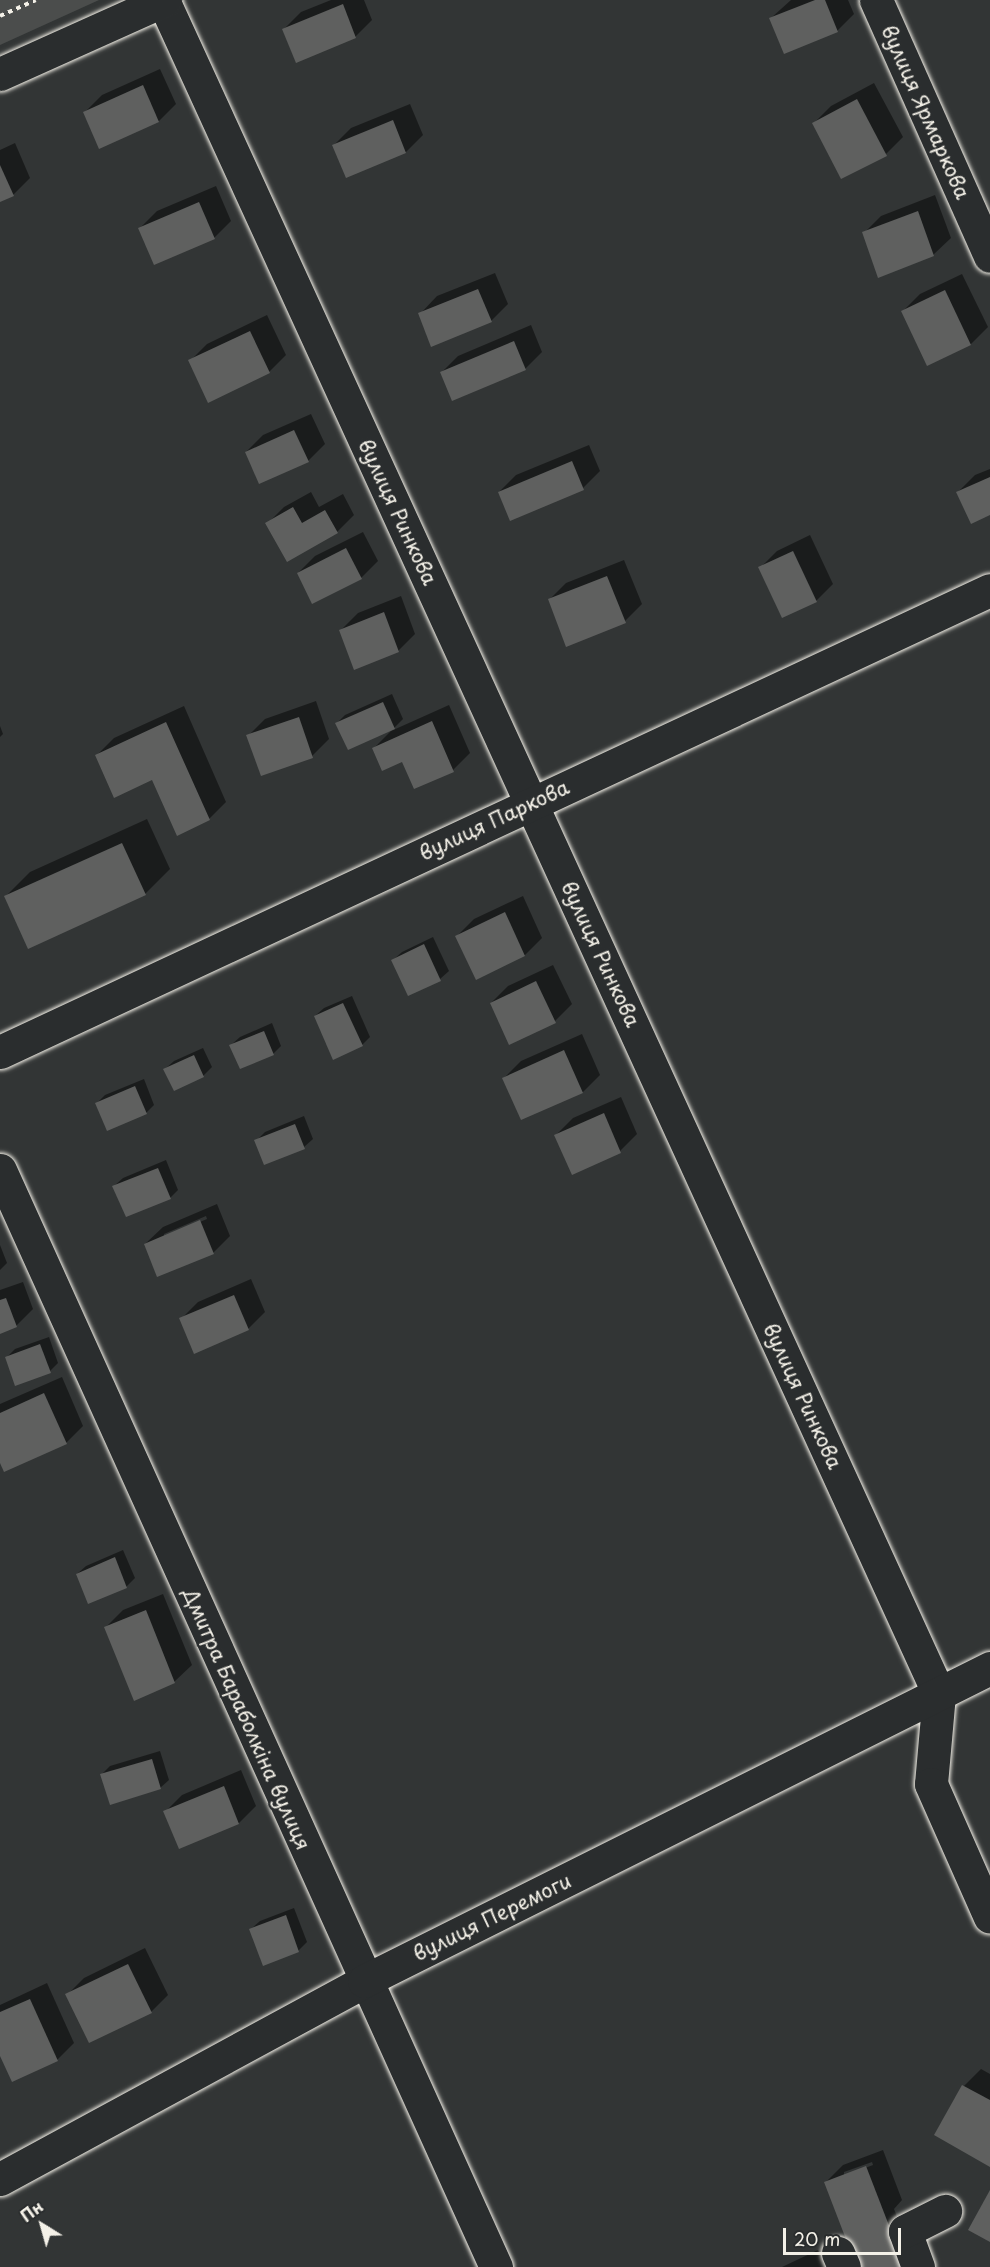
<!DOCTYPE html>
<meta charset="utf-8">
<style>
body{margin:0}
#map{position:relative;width:990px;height:2267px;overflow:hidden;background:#323535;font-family:"Playpen Sans",sans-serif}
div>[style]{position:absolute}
.green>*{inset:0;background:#4b4d4c}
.shadow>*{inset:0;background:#0007}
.building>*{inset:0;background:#5f605f}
.path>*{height:4px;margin-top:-2px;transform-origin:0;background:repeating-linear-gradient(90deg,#f4f1e8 0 4.5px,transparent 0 9px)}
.roads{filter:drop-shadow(0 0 2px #f4f1e8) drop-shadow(0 0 2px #f4f1e8)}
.minor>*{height:33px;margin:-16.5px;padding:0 16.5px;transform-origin:16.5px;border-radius:16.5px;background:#2a2d2e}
span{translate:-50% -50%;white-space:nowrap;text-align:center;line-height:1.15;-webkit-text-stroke:5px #2a2d2e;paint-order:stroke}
.street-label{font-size:20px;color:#f4f1e8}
.north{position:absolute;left:12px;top:2195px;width:60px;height:60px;-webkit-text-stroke:4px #2a2d2e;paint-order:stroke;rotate:323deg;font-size:16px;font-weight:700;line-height:24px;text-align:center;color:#f4f1e8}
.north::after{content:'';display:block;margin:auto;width:21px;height:27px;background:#f4f1e8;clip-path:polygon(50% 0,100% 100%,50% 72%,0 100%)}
.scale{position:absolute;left:783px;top:2228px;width:118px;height:27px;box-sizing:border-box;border:3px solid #f4f1e8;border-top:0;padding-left:8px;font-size:18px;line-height:21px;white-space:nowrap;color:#f4f1e8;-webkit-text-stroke:4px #2a2d2e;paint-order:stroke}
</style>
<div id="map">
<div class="green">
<i style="clip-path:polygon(0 0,99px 0,0 45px)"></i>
</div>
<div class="shadow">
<i style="clip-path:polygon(331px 0,364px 0,372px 20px,355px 37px,284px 29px,301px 12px)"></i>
<i style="clip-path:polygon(791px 0,848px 0,854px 14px,837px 31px,771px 18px)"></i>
<i style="clip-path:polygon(160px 69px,176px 104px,159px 121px,85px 112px,102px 95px)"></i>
<i style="clip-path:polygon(874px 83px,903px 137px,886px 154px,814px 123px,831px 106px)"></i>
<i style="clip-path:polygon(410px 104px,423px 135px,406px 152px,334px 145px,351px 128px)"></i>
<i style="clip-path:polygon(15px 143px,30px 178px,13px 195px,0 201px,0 150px)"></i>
<i style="clip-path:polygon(216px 186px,231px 221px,214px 238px,140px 228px,157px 211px)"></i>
<i style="clip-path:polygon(935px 195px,951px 238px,933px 255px,864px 233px,881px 216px)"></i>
<i style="clip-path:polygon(495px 273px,508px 304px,491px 321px,420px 314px,437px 296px)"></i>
<i style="clip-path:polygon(962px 274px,988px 327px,971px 344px,928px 364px,903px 311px,920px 294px)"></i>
<i style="clip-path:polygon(267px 315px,286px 355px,269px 372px,190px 361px,207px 344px)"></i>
<i style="clip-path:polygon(531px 325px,542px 352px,525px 369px,441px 373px,458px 356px)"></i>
<i style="clip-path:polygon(311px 414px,325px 444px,308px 461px,246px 452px,263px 435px)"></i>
<i style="clip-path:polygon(589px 445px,600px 471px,583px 488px,499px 492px,516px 475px)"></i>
<i style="clip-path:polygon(990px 469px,990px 514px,958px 492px,975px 475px)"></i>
<i style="clip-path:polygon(311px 492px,319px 507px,343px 494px,354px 515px,337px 532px,288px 560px,267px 524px,284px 507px)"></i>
<i style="clip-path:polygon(363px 532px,378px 561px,361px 578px,298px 573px,315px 556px)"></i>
<i style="clip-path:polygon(810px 535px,833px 584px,816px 601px,760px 568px,777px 551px)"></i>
<i style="clip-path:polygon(624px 560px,642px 604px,625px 621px,549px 600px,566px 583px)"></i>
<i style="clip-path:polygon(401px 596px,415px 634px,398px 651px,341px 630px,358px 613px)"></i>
<i style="clip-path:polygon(392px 694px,403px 719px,394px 728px,337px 723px,345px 715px)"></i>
<i style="clip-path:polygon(316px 701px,329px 739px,312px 756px,248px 736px,265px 719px)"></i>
<i style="clip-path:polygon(449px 705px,470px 753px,453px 770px,403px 760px,374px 748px,391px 731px)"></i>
<i style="clip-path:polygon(184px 706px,226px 802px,209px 819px,153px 778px,97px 755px,114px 738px)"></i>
<i style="clip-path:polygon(0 726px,3px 734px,0 737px)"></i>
<i style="clip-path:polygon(147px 819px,170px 869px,145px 894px,6px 896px,30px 872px)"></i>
<i style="clip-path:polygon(523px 896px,542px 938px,525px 955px,477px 978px,457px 936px,474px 919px)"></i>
<i style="clip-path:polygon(433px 937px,449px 971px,440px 979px,409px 994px,393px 960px,402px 952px)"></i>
<i style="clip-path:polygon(553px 965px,572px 1004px,555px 1021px,491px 1003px,508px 986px)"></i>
<i style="clip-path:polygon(352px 996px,370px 1037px,362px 1045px,315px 1016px,324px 1008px)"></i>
<i style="clip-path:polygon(272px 1023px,281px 1046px,273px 1054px,231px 1045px,240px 1037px)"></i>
<i style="clip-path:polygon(582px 1034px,600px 1075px,583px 1092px,522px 1118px,504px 1078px,521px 1061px)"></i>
<i style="clip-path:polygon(203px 1048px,212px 1067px,203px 1076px,165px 1069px,174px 1061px)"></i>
<i style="clip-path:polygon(144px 1079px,154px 1105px,146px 1113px,97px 1103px,105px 1095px)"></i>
<i style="clip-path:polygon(621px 1097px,637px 1134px,620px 1151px,556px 1135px,573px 1118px)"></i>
<i style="clip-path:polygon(304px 1116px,313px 1139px,304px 1147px,256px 1141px,265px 1132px)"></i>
<i style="clip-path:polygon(166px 1160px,178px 1190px,170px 1198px,114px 1186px,123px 1178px)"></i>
<i style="clip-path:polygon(evenodd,217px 1204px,230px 1236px,213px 1253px,145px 1244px,163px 1227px,217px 1204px,206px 1216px,207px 1219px,164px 1237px,164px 1234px,206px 1216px)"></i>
<i style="clip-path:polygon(0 1245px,7px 1263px,0 1270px)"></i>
<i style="clip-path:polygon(251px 1279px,265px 1312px,248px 1329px,181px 1319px,198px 1302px)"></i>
<i style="clip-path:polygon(23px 1282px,33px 1309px,16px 1326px,0 1332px,0 1290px)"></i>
<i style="clip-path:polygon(49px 1337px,58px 1363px,50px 1371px,7px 1357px,15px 1349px)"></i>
<i style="clip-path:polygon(62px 1377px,83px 1426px,66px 1443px,0 1459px,0 1404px)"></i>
<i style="clip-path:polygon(123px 1550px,135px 1578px,126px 1587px,77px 1574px,86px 1566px)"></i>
<i style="clip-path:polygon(163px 1594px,192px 1665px,174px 1682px,106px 1627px,123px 1610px)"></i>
<i style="clip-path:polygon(160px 1751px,169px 1780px,160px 1788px,102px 1774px,110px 1766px)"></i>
<i style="clip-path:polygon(241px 1770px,256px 1806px,239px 1823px,165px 1812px,182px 1795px)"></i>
<i style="clip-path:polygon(294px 1908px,307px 1942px,299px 1950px,264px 1964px,251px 1929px,260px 1921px)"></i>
<i style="clip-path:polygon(145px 1948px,168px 1995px,151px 2012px,67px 1995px,84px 1978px)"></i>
<i style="clip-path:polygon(47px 1983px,74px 2043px,57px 2060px,0 2052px,0 2005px)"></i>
<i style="clip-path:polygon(981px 2069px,990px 2074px,990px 2165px,936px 2135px,964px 2086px)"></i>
<i style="clip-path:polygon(evenodd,883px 2150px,902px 2200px,894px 2209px,906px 2240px,826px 2182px,843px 2165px,883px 2150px,872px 2162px,873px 2165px,844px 2176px,844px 2172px,872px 2162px)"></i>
<i style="clip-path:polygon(818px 2250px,826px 2267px,782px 2267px)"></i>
</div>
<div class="building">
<i style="clip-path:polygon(815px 0,825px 0,838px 32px,784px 54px,769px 18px)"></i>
<i style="clip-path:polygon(343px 4px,356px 38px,296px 63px,282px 29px)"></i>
<i style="clip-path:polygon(143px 85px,159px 122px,99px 149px,83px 112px)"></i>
<i style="clip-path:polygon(857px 99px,887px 156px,841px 179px,812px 123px)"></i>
<i style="clip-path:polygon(393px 120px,406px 153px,346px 178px,332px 145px)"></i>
<i style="clip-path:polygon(0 165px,14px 196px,0 202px)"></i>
<i style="clip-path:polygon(199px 202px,215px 239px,154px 265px,138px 228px)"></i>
<i style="clip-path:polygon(918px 211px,934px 256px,878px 278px,862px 232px)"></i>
<i style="clip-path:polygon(478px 289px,492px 322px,431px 347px,418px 313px)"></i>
<i style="clip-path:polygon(945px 290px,971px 345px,927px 366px,901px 311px)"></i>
<i style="clip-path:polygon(250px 331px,270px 373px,208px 403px,188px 360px)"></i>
<i style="clip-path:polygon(514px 341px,526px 370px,452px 401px,440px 372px)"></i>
<i style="clip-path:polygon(294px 430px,309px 462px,259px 484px,245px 452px)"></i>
<i style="clip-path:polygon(572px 461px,584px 490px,510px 521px,498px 492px)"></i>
<i style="clip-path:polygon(990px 477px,990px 515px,971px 524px,956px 492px)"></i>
<i style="clip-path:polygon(293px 507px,302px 523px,325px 510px,338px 533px,287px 562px,265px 523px)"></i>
<i style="clip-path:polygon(346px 548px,362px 579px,312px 604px,297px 573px)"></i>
<i style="clip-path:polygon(793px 551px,817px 602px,782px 618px,758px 567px)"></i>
<i style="clip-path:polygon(607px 576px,626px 623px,566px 647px,548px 599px)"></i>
<i style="clip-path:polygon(384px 612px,399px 652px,354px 670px,339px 630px)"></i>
<i style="clip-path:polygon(383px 702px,395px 729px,348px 750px,335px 723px)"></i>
<i style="clip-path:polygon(299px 717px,313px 758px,261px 776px,246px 735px)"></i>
<i style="clip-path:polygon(432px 721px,454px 772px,414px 789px,402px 762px,382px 771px,372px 748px)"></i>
<i style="clip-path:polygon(166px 722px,210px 820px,177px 836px,152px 780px,114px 798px,95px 755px)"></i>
<i style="clip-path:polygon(122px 843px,146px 895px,28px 949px,4px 896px)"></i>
<i style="clip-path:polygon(505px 912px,525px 956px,476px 980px,455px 936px)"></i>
<i style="clip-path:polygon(424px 944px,441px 981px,408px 996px,391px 960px)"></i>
<i style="clip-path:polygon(536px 981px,556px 1023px,509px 1045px,490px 1003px)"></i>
<i style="clip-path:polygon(343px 1003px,363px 1046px,333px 1060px,314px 1016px)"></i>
<i style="clip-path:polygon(264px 1031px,274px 1055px,240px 1069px,229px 1045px)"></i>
<i style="clip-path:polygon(564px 1050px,583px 1093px,521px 1120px,502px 1078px)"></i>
<i style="clip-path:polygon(194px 1055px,204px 1077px,174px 1091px,163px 1069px)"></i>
<i style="clip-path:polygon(135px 1086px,147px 1114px,107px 1131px,95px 1103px)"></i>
<i style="clip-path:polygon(604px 1113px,621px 1153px,572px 1175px,554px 1135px)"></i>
<i style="clip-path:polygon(295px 1124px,305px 1149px,264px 1165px,254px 1140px)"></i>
<i style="clip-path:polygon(158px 1168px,171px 1199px,126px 1217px,112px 1186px)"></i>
<i style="clip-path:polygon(200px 1220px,214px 1254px,157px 1277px,144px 1244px)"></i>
<i style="clip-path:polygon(234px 1295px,249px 1330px,194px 1354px,179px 1318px)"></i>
<i style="clip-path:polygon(6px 1298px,17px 1327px,0 1334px,0 1300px)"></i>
<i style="clip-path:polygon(40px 1344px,51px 1373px,15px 1386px,5px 1357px)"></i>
<i style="clip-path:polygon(44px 1393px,67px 1444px,4px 1472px,0 1463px,0 1413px)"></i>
<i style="clip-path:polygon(115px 1557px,127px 1588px,88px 1604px,76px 1574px)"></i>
<i style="clip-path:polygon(146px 1610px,175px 1683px,134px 1701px,104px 1627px)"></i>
<i style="clip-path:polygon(152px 1759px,161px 1789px,110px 1805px,100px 1774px)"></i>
<i style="clip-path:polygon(224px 1786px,239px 1824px,179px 1849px,163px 1811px)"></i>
<i style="clip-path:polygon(286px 1915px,299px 1952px,263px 1966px,249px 1929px)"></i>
<i style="clip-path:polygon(128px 1964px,152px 2013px,89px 2043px,65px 1994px)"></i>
<i style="clip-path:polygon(30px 1999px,58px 2061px,12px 2082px,0 2056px,0 2012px)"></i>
<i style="clip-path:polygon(962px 2085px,990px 2100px,990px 2167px,934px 2135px)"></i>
<i style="clip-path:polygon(866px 2166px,905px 2267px,857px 2267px,844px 2234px,824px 2182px)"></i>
<i style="clip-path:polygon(990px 2190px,990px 2242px,968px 2230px)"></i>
</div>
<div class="path">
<i style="left:0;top:16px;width:39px;rotate:-24deg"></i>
</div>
<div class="roads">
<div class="minor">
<i style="left:163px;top:0;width:1863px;rotate:65.39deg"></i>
<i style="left:939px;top:1694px;width:90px;rotate:95.1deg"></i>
<i style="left:931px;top:1784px;width:145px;rotate:66.1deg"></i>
<i style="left:876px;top:0;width:280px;rotate:66deg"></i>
<i style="left:0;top:74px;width:181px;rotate:-24.2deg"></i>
<i style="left:0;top:1052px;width:1092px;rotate:-25.02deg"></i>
<i style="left:0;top:1170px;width:1204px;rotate:65.67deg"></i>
<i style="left:0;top:2179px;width:414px;rotate:-28.5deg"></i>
<i style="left:364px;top:1981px;width:700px;rotate:-26.57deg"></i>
<i style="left:838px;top:2253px;width:15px;rotate:67deg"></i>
<i style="left:918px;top:2267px;width:38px;rotate:-110deg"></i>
<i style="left:905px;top:2231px;width:45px;rotate:-26.6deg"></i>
</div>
</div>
<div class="street-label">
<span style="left:926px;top:112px;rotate:66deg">вулиця Ярмаркова</span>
<span style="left:398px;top:512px;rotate:65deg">вулиця Ринкова</span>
<span style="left:494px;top:820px;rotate:-25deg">вулиця Паркова</span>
<span style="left:601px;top:954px;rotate:65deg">вулиця Ринкова</span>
<span style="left:803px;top:1396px;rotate:65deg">вулиця Ринкова</span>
<span style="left:247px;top:1719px;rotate:66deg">Дмитра Бараболкіна вулиця</span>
<span style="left:492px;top:1917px;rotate:-26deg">вулиця Перемоги</span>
</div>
<div class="north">Пн</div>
<div class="scale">20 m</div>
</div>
